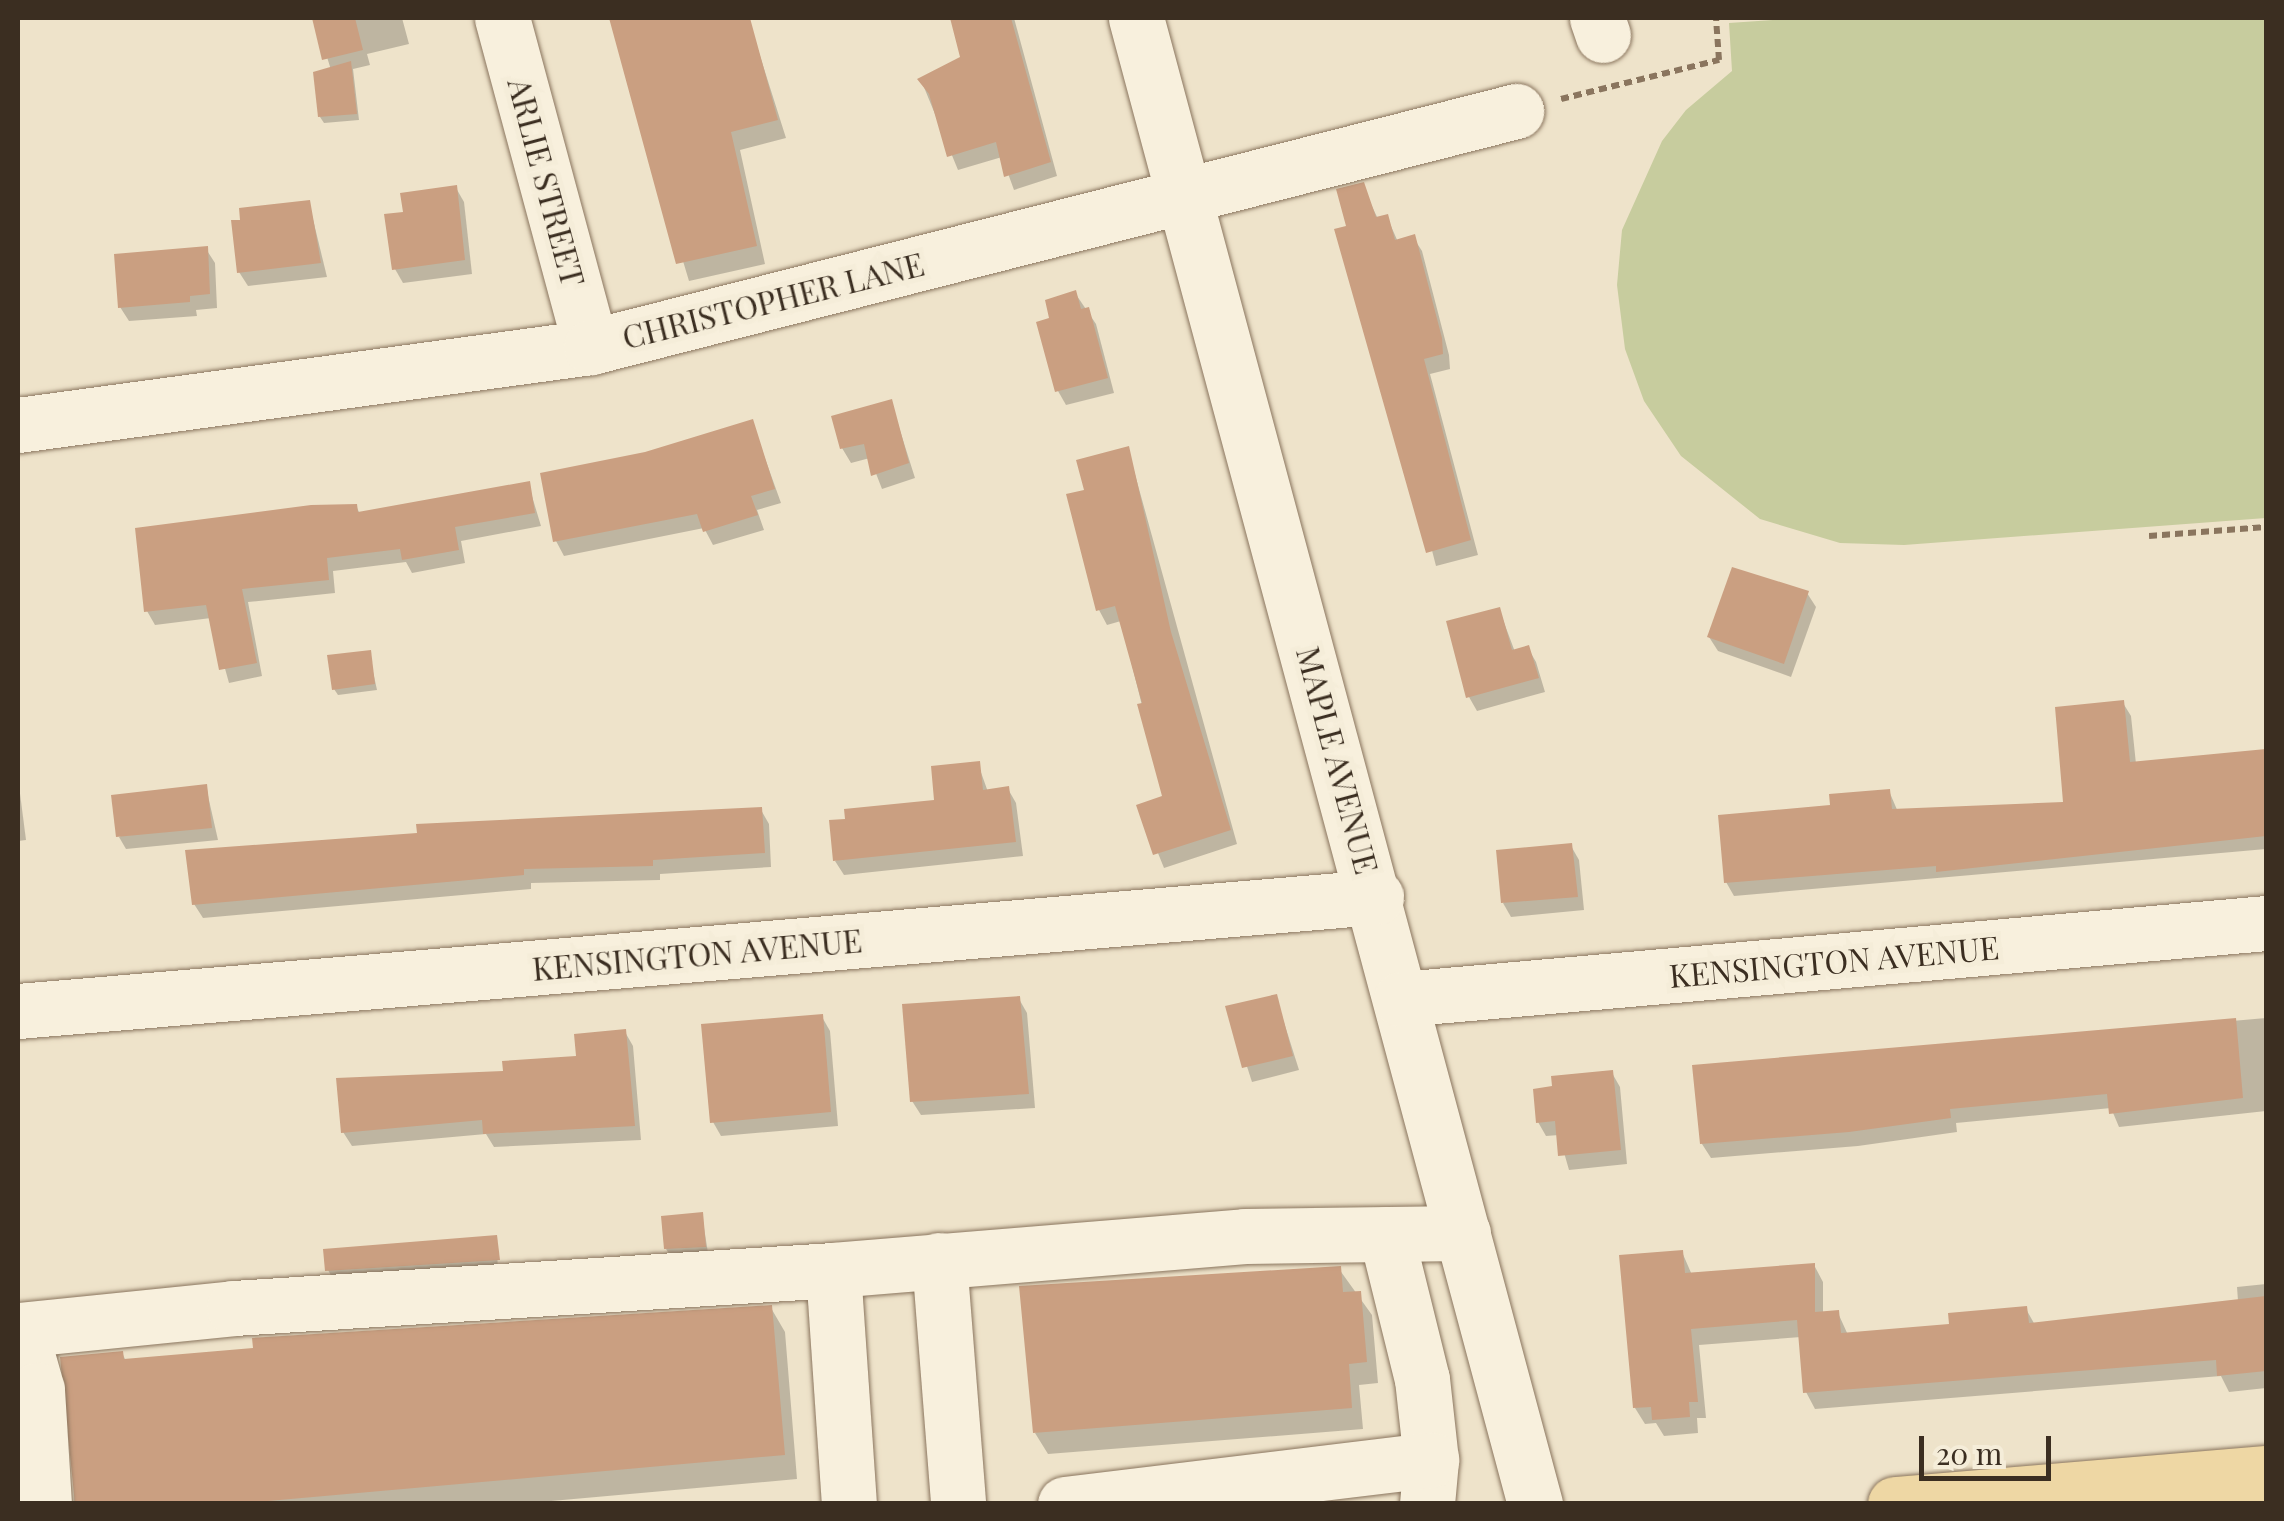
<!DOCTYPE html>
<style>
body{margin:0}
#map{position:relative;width:2284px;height:1521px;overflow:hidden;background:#eee3ca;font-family:"Playfair Display",serif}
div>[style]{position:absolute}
.green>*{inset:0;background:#c7cc9e}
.shadow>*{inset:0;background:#0003}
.building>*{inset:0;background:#ca9f81}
.path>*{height:6px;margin-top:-3px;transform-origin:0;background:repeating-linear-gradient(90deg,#8a755e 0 8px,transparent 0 13px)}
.roads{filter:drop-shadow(0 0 2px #8a755e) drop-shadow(0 0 2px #8a755e)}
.minor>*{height:55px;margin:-27.5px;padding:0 27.5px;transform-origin:27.5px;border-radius:27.5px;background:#f8f0dd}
.major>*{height:55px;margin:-27.5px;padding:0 27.5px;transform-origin:27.5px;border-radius:27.5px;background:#eed7a4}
span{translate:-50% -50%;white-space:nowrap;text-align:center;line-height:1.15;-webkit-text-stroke:10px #f5edd9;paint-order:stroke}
.street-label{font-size:32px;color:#3b2e21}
.frame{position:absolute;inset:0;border:20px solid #3b2e21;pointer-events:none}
.scale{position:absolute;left:1919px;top:1436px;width:132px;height:45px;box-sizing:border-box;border:5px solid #3b2e21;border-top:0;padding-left:12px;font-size:30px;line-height:35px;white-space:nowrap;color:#3b2e21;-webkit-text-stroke:8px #f5edd9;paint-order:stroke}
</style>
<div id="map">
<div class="green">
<i style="clip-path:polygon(1804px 18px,2266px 18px,2266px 518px,1904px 545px,1840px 543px,1760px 519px,1681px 456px,1644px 401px,1625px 349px,1617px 285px,1622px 230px,1662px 141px,1686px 110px,1732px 71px,1729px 23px)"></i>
</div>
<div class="shadow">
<i style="clip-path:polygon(315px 18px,402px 18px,409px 44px,367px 54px,370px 65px,353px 69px,359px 120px,324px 123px,320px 117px,331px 70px)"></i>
<i style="clip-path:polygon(610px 18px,680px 18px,685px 36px,748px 18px,786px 138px,740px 150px,765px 264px,689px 281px)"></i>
<i style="clip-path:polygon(952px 18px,1014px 18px,1057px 176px,1014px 190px,1002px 157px,958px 170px,921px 80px,962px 59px)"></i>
<i style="clip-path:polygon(1362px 185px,1378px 219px,1387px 217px,1398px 242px,1413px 237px,1422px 251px,1449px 355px,1450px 369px,1430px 374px,1478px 555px,1436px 566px,1349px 228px)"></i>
<i style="clip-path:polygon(456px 188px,464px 202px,472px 274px,403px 283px,395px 269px,405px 214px)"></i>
<i style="clip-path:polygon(309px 203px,327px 277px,248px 286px,239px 272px)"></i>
<i style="clip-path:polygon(206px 249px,215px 263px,217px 308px,196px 310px,197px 316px,129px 321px,120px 307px)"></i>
<i style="clip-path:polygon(1075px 293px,1096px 324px,1114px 393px,1066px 405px,1058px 391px,1052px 320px)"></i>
<i style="clip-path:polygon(891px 402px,915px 478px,882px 489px,870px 458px,851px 463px,842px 448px)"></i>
<i style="clip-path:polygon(752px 422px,781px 503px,757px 510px,764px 530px,713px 545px,704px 528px,564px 556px,556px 541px,646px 454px)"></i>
<i style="clip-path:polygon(1128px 449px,1237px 844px,1164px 868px,1139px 806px,1165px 798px,1121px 621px,1107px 625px,1099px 610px,1069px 496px,1087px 492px)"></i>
<i style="clip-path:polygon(528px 483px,541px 526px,461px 541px,465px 563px,412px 573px,406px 562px,333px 571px,335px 593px,248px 602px,262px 676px,229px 683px,211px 618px,155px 625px,147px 611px,356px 506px,360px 514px)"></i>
<i style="clip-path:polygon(1807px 593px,1816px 607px,1791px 677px,1718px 651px,1709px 637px)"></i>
<i style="clip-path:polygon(1499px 609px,1515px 652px,1528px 648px,1536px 662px,1545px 692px,1477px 711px,1469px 697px)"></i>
<i style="clip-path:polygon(369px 653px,377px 690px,338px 695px,334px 689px)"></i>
<i style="clip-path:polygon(2123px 703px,2131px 716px,2136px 764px,2264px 752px,2266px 849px,1734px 896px,1726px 882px,1833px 808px,1889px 791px,1898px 812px,2066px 804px)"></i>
<i style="clip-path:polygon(978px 764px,988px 792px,1008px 789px,1016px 803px,1023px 856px,844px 875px,835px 861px,936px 803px)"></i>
<i style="clip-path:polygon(18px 778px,26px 840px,18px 841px)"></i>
<i style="clip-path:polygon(206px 787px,218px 840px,126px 849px,119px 837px)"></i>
<i style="clip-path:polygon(761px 810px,769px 824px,771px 867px,660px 874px,660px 880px,531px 883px,531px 889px,203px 918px,194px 904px)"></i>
<i style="clip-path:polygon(1571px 846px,1579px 860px,1584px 910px,1511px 917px,1503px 903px)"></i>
<i style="clip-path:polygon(1276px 997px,1299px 1070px,1252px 1082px,1228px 1008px)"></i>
<i style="clip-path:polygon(1019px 999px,1027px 1013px,1035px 1108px,921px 1115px,912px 1101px)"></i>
<i style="clip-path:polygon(822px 1017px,830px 1031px,838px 1126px,721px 1136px,713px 1122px)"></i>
<i style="clip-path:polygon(2266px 1018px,2266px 1111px,2119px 1127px,2111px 1108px,1956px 1123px,1957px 1132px,1858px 1146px,1711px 1158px,1702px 1144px,1695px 1068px)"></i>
<i style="clip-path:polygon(625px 1032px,633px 1046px,641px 1140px,494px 1147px,486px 1134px,352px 1146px,343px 1132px,506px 1073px,579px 1058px)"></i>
<i style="clip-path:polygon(1612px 1073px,1620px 1087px,1627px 1164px,1569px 1170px,1559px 1135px,1546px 1136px,1538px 1122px,1554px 1089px)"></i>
<i style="clip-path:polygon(702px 1215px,708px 1253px,670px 1255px,666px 1249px)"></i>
<i style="clip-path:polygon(496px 1238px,498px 1269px,333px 1279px,328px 1270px)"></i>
<i style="clip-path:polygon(1682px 1252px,1692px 1275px,1814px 1265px,1823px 1282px,1823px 1314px,1838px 1313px,1848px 1335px,1951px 1326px,2026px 1309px,2035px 1325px,2238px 1301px,2237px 1287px,2266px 1284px,2266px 1388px,2229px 1392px,2221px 1376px,1815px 1409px,1806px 1392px,1801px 1337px,1699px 1345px,1706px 1418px,1697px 1418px,1698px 1433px,1664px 1436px,1656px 1423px,1645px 1424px,1635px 1408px)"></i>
<i style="clip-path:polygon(1339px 1269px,1372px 1315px,1378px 1383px,1359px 1385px,1363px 1429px,1048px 1454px,1035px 1433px)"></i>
<i style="clip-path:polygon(771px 1308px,785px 1332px,797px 1479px,518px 1504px,74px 1504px,71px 1388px,122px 1353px,126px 1361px)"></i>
</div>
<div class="building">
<i style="clip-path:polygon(312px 18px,355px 18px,363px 50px,322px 60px)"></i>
<i style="clip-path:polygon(609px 18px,750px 18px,778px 120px,731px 132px,757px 246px,676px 264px)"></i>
<i style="clip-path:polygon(950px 18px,1011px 18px,1051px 162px,1004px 177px,996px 142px,947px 157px,929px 94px,917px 79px,960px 57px)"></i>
<i style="clip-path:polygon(351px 61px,357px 114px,318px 117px,313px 72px)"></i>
<i style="clip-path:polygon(1364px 182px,1376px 217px,1388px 214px,1395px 240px,1415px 234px,1442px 338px,1443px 354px,1424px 359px,1471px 540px,1426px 553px,1334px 229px,1346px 226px,1336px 189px)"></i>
<i style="clip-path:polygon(457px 185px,465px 260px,392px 270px,384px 214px,403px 212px,400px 193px)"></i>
<i style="clip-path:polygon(310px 200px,321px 263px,237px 273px,231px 220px,240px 220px,239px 208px)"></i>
<i style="clip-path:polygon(208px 246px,210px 294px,190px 296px,190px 302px,118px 308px,114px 254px)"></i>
<i style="clip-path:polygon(1076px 290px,1081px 309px,1089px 307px,1108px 378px,1055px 392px,1036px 322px,1049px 318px,1045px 300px)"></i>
<i style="clip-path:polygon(892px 399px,909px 463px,871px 476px,864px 444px,840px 449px,831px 416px)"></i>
<i style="clip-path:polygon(753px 419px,775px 489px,751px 496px,758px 515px,703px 532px,697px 514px,553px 542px,540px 473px,645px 452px)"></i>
<i style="clip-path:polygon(1129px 446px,1171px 632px,1231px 830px,1153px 855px,1136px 805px,1162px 796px,1137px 704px,1142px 703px,1115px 606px,1096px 611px,1066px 494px,1084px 490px,1076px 460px)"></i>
<i style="clip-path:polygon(530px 481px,535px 513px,455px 527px,459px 550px,402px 560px,400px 549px,327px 558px,329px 580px,242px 589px,257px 663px,219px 670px,206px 605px,144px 612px,135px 528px,311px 505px,357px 504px,358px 512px)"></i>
<i style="clip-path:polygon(1732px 567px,1809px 591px,1784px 664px,1707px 637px)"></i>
<i style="clip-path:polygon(1500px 607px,1512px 650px,1529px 645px,1539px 678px,1466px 698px,1446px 621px)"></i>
<i style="clip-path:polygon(371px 650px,375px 684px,332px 690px,327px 655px)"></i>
<i style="clip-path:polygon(2124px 700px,2130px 762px,2266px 749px,2266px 836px,1936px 872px,1936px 866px,1724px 883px,1718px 815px,1830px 805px,1829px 794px,1890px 789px,1892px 809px,2063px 802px,2055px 707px)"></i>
<i style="clip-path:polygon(980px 761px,983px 790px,1009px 786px,1016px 842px,833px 861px,829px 820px,845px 819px,844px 809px,934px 800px,931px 766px)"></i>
<i style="clip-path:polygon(207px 784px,212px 828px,116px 837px,111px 795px)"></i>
<i style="clip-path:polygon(762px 807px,765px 853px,653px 860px,653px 866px,524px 869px,524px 875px,192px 905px,185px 850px,417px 833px,416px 824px)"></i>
<i style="clip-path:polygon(1572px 843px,1578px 897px,1501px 903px,1496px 850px)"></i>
<i style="clip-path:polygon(1277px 994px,1293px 1056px,1242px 1068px,1225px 1006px)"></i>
<i style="clip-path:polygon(1020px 996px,1029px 1094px,910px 1102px,902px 1004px)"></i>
<i style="clip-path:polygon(823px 1014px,831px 1112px,710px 1123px,701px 1024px)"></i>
<i style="clip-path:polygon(2236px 1018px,2243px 1098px,2109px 1114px,2107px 1094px,1950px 1109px,1951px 1118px,1849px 1132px,1700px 1144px,1692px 1065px)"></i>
<i style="clip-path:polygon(626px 1029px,635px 1126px,483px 1134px,482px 1120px,341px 1133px,336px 1078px,503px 1071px,502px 1061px,576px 1056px,574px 1034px)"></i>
<i style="clip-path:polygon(1613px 1070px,1621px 1150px,1558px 1156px,1555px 1121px,1536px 1123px,1533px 1089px,1552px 1086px,1551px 1076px)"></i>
<i style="clip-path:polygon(703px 1212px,706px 1247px,664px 1249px,661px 1216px)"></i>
<i style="clip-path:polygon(497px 1235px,500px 1260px,325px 1271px,323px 1249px)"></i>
<i style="clip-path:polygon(1683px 1250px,1685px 1273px,1815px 1263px,1815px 1312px,1839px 1310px,1841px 1333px,1949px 1324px,1948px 1313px,2027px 1306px,2029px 1323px,2266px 1296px,2266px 1371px,2217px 1376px,2216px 1360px,1803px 1393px,1797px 1320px,1691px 1329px,1698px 1402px,1689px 1402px,1690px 1417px,1652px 1420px,1651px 1407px,1633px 1408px,1619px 1255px)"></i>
<i style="clip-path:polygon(1341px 1266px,1343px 1292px,1361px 1291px,1367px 1362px,1349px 1364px,1352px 1408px,1033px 1433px,1019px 1286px)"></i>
<i style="clip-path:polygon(772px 1305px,785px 1455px,235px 1504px,75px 1504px,60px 1357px,123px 1351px,124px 1359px,253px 1348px,252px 1338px)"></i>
</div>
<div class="path">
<i style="left:1561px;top:99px;width:163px;rotate:-13.9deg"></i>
<i style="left:1719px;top:60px;width:42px;rotate:-94.1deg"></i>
<i style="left:2149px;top:536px;width:117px;rotate:-4.4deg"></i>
</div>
<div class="roads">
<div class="minor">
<i style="left:502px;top:18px;width:341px;rotate:74.9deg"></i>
<i style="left:1136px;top:18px;width:1539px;rotate:74.97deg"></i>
<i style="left:1597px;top:18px;width:18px;rotate:71deg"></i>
<i style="left:18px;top:425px;width:578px;rotate:-7.75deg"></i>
<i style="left:591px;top:347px;width:955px;rotate:-14.31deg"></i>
<i style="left:1401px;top:999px;width:868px;rotate:-5.02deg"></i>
<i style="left:18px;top:1011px;width:1363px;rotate:-4.8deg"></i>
<i style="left:1386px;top:1234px;width:149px;rotate:76.1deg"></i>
<i style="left:1422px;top:1379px;width:81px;rotate:83.7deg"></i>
<i style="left:1431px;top:1460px;width:44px;rotate:95.2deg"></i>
<i style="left:939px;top:1260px;width:245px;rotate:85.5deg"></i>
<i style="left:833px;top:1270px;width:235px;rotate:86.1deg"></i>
<i style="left:18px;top:1330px;width:217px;rotate:-5.8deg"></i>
<i style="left:234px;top:1308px;width:600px;rotate:-3.63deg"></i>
<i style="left:833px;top:1270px;width:413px;rotate:-4.7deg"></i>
<i style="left:1245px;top:1236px;width:218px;rotate:-0.8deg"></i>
<i style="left:20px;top:1330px;width:62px;rotate:74.2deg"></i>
<i style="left:37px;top:1390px;width:114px;rotate:86.5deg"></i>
<i style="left:1065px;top:1504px;width:369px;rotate:-6.9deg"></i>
</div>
<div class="major">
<i style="left:1895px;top:1504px;width:372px;rotate:-4.8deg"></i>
</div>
</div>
<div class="street-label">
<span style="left:547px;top:182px;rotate:75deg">ARLIE STREET</span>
<span style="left:773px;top:300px;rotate:-14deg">CHRISTOPHER LANE</span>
<span style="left:1338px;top:760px;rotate:75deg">MAPLE AVENUE</span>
<span style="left:697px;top:954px;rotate:-5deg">KENSINGTON AVENUE</span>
<span style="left:1834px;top:961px;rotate:-5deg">KENSINGTON AVENUE</span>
</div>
<div class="frame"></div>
<div class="scale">20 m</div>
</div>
